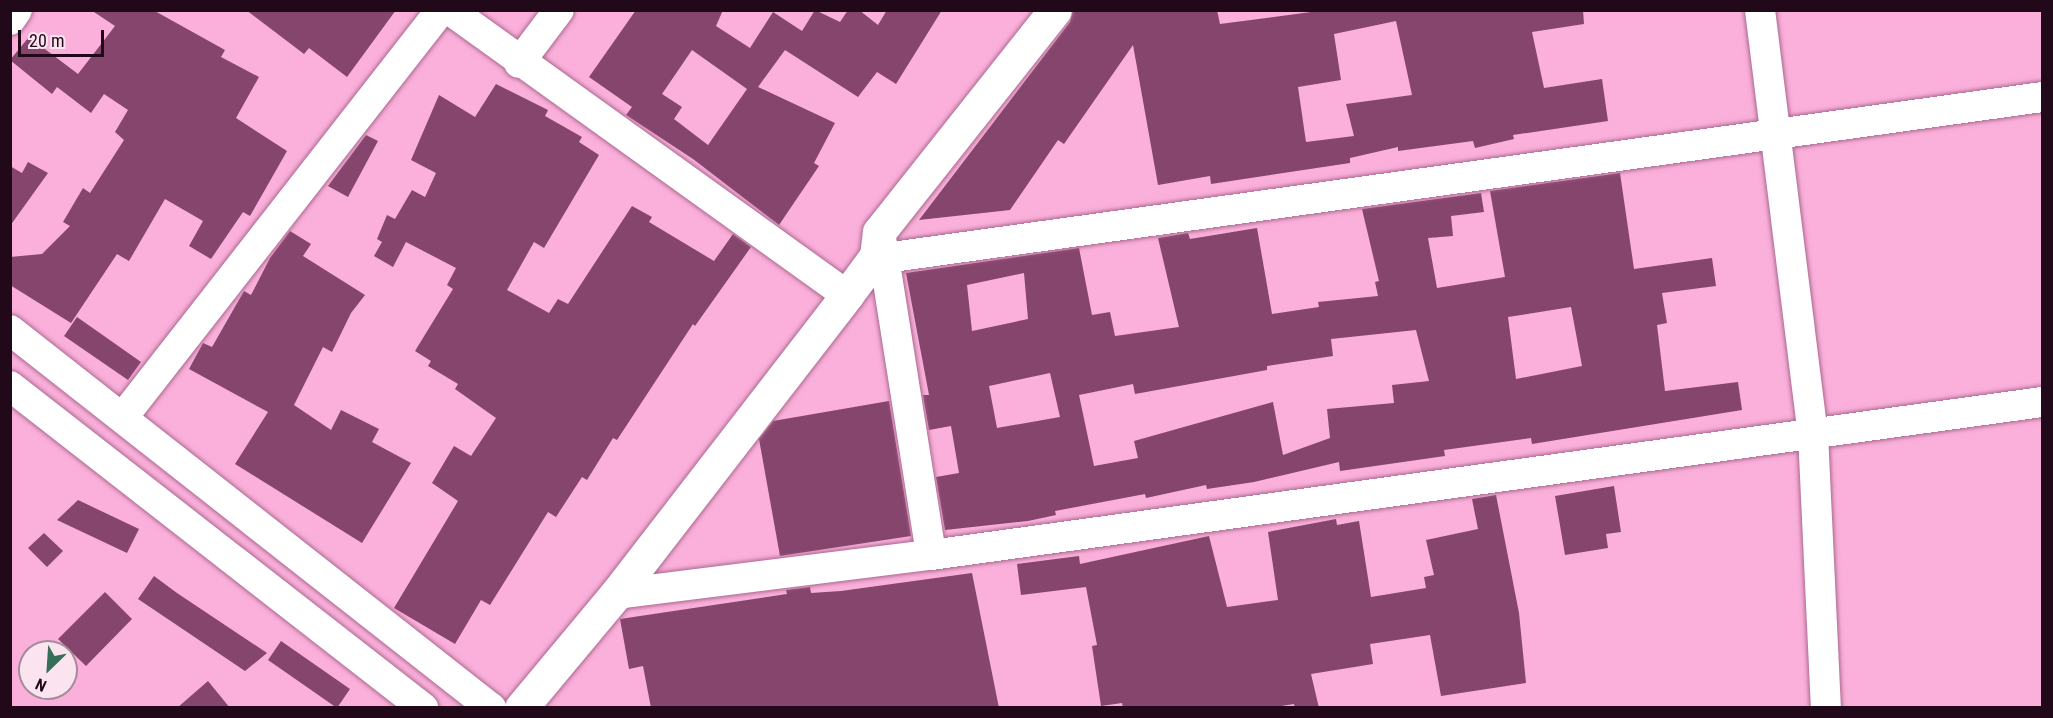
<!DOCTYPE html>
<style>
body{margin:0}
#map{position:relative;width:2053px;height:718px;overflow:hidden;background:#fab0da;font-family:"Roboto Condensed",sans-serif}
div>[style]{position:absolute}
.building>*{inset:0;background:#85456c}
.roads{filter:drop-shadow(0 0 2px #ac6890) drop-shadow(0 0 2px #ac6890)}
.minor>*{height:30px;margin:-15px;padding:0 15px;transform-origin:15px;border-radius:15px;background:#fff}
.major>*{height:33px;margin:-16.5px;padding:0 16.5px;transform-origin:16.5px;border-radius:16.5px;background:#fff}
span{translate:-50% -50%;white-space:nowrap;text-align:center;line-height:1.15;-webkit-text-stroke:6px #fbe4f0;paint-order:stroke}
.frame{position:absolute;inset:0;border:12px solid #220919;pointer-events:none}
.north{position:absolute;left:18px;top:640px;width:60px;height:60px;box-sizing:border-box;background:#fbe4f0;border:2px solid #a48c9a;border-radius:50%;rotate:205deg;font-size:16px;font-weight:700;line-height:24px;text-align:center;color:#220919}
.north::after{content:'';display:block;margin:auto;width:21px;height:27px;background:#366f57;clip-path:polygon(50% 0,100% 100%,50% 72%,0 100%)}
.scale{position:absolute;left:18px;top:30px;width:86px;height:27px;box-sizing:border-box;border:3px solid #220919;border-top:0;padding-left:8px;font-size:18px;line-height:21px;white-space:nowrap;color:#220919;-webkit-text-stroke:4px #fbe4f0;paint-order:stroke}
</style>
<div id="map">
<div class="building">
<i style="clip-path:polygon(91px 10px,153px 10px,225px 50px,221px 57px,259px 77px,236px 118px,287px 151px,250px 216px,243px 212px,211px 259px,189px 246px,203px 221px,165px 199px,129px 261px,117px 254px,71px 323px,10px 285px,10px 257px,42px 254px,70px 226px,63px 222px,83px 188px,90px 193px,124px 140px,115px 132px,128px 110px,104px 94px,91px 113px,57px 87px,52px 94px,10px 60px,29px 37px,78px 74px,115px 26px)"></i>
<i style="clip-path:polygon(246px 10px,396px 10px,347px 77px,309px 48px,304px 54px)"></i>
<i style="clip-path:polygon(evenodd,636px 10px,723px 10px,716px 26px,750px 48px,773px 12px,802px 31px,815px 10px,840px 22px,848px 10px,859px 10px,878px 25px,887px 10px,942px 10px,896px 84px,877px 72px,858px 97px,785px 50px,758px 87px,835px 123px,814px 163px,819px 166px,779px 225px,693px 159px,626px 115px,632px 107px,589px 77px,636px 10px,692px 50px,747px 89px,708px 145px,674px 119px,682px 107px,662px 94px,692px 50px)"></i>
<i style="clip-path:polygon(evenodd,1073px 10px,1217px 10px,1220px 24px,1326px 10px,1583px 10px,1584px 24px,1532px 32px,1544px 88px,1602px 79px,1608px 121px,1513px 135px,1514px 139px,1475px 148px,1473px 141px,1398px 151px,1398px 147px,1350px 158px,1350px 163px,1211px 184px,1210px 176px,1158px 185px,1133px 45px,1064px 144px,1058px 140px,1010px 210px,919px 220px,1070px 22px,1073px 10px,1396px 21px,1412px 95px,1346px 104px,1354px 136px,1306px 142px,1298px 87px,1341px 80px,1334px 34px,1396px 21px)"></i>
<i style="clip-path:polygon(496px 84px,548px 110px,545px 116px,582px 137px,579px 142px,599px 155px,544px 248px,534px 242px,507px 290px,549px 313px,558px 299px,568px 304px,632px 206px,652px 217px,649px 222px,714px 261px,733px 234px,751px 247px,695px 326px,693px 324px,617px 440px,613px 438px,587px 480px,582px 477px,556px 517px,548px 512px,490px 605px,481px 600px,455px 644px,394px 608px,458px 501px,432px 483px,454px 446px,471px 456px,496px 418px,455px 389px,458px 384px,428px 366px,431px 361px,415px 351px,453px 289px,447px 285px,456px 268px,406px 242px,393px 267px,374px 256px,382px 242px,377px 239px,387px 215px,395px 219px,412px 190px,425px 197px,436px 173px,411px 160px,439px 95px,475px 117px)"></i>
<i style="clip-path:polygon(366px 135px,378px 141px,348px 197px,328px 186px)"></i>
<i style="clip-path:polygon(28px 162px,48px 173px,10px 226px,10px 166px,22px 173px)"></i>
<i style="clip-path:polygon(evenodd,1620px 173px,1634px 269px,1712px 258px,1716px 286px,1662px 293px,1667px 323px,1657px 325px,1665px 391px,1738px 382px,1742px 410px,1532px 444px,1531px 438px,1444px 450px,1445px 456px,1340px 471px,1339px 462px,1254px 482px,1207px 489px,1206px 485px,1146px 498px,1145px 494px,1055px 511px,1056px 515px,1028px 521px,945px 530px,936px 477px,959px 473px,951px 426px,929px 430px,923px 395px,929px 395px,906px 273px,1079px 248px,1092px 315px,1110px 312px,1115px 336px,1179px 327px,1158px 238px,1188px 233px,1190px 239px,1257px 228px,1272px 314px,1319px 307px,1318px 302px,1378px 296px,1375px 282px,1379px 281px,1362px 209px,1481px 193px,1484px 212px,1451px 216px,1453px 236px,1428px 238px,1437px 288px,1505px 277px,1490px 191px,1620px 173px,1024px 273px,1028px 319px,972px 331px,967px 285px,1024px 273px,1620px 173px,1571px 307px,1582px 366px,1516px 379px,1508px 317px,1571px 307px,1620px 173px,1416px 330px,1429px 381px,1392px 385px,1394px 403px,1327px 409px,1330px 438px,1283px 455px,1273px 402px,1134px 441px,1138px 458px,1094px 466px,1079px 395px,1133px 384px,1135px 394px,1267px 370px,1267px 366px,1333px 356px,1331px 339px,1416px 330px,1620px 173px,1050px 373px,1060px 417px,997px 428px,989px 386px,1050px 373px)"></i>
<i style="clip-path:polygon(290px 231px,311px 244px,303px 256px,365px 295px,351px 313px,332px 352px,323px 347px,294px 405px,331px 430px,341px 410px,379px 429px,372px 442px,411px 463px,362px 543px,235px 464px,268px 412px,189px 369px,203px 343px,212px 347px,244px 291px,251px 295px,270px 258px)"></i>
<i style="clip-path:polygon(77px 317px,141px 362px,128px 380px,64px 336px)"></i>
<i style="clip-path:polygon(889px 401px,911px 536px,780px 556px,759px 439px,773px 421px)"></i>
<i style="clip-path:polygon(1614px 486px,1621px 532px,1606px 534px,1608px 548px,1565px 555px,1555px 496px)"></i>
<i style="clip-path:polygon(1496px 495px,1519px 613px,1526px 683px,1441px 696px,1430px 635px,1370px 644px,1373px 664px,1311px 674px,1319px 708px,1295px 708px,1294px 704px,1269px 708px,1123px 708px,1122px 703px,1101px 706px,1092px 646px,1097px 645px,1086px 587px,1021px 595px,1017px 564px,1079px 556px,1080px 564px,1209px 536px,1227px 607px,1278px 600px,1268px 532px,1336px 519px,1337px 525px,1359px 521px,1371px 597px,1426px 588px,1424px 577px,1434px 575px,1426px 540px,1478px 529px,1472px 499px)"></i>
<i style="clip-path:polygon(78px 500px,139px 529px,127px 553px,57px 520px)"></i>
<i style="clip-path:polygon(44px 533px,63px 551px,47px 567px,28px 548px)"></i>
<i style="clip-path:polygon(972px 573px,999px 708px,651px 708px,643px 666px,629px 669px,620px 619px,787px 594px,786px 590px,810px 587px,811px 593px,841px 591px)"></i>
<i style="clip-path:polygon(154px 576px,177px 593px,267px 653px,245px 671px,138px 599px)"></i>
<i style="clip-path:polygon(105px 592px,132px 619px,86px 666px,58px 639px)"></i>
<i style="clip-path:polygon(281px 641px,350px 689px,337px 708px,268px 660px)"></i>
<i style="clip-path:polygon(208px 681px,230px 708px,177px 708px)"></i>
</div>
<div class="roads">
<div class="minor">
<i style="left:450px;top:10px;width:489px;rotate:35.7deg"></i>
<i style="left:1760px;top:10px;width:427px;rotate:82.9deg"></i>
<i style="left:1813px;top:434px;width:274px;rotate:87.3deg"></i>
<i style="left:10px;top:20px;width:12px;rotate:-55deg"></i>
<i style="left:519px;top:63px;width:66px;rotate:-53deg"></i>
<i style="left:881px;top:238px;width:321px;rotate:81deg"></i>
<i style="left:876px;top:256px;width:9px;rotate:13deg"></i>
<i style="left:885px;top:258px;width:1168px;rotate:-7.92deg"></i>
<i style="left:10px;top:330px;width:612px;rotate:38.16deg"></i>
<i style="left:10px;top:386px;width:524px;rotate:37.94deg"></i>
<i style="left:123px;top:417px;width:517px;rotate:-52deg"></i>
<i style="left:616px;top:594px;width:317px;rotate:-7.1deg"></i>
<i style="left:931px;top:555px;width:1121px;rotate:-7.84deg"></i>
</div>
<div class="major">
<i style="left:521px;top:708px;width:148px;rotate:-50.2deg"></i>
<i style="left:616px;top:594px;width:378px;rotate:-52.3deg"></i>
<i style="left:847px;top:295px;width:49px;rotate:-53.4deg"></i>
<i style="left:876px;top:256px;width:24px;rotate:-83deg"></i>
<i style="left:879px;top:232px;width:283px;rotate:-51.6deg"></i>
</div>
</div>
<div class="frame"></div>
<div class="north">N</div>
<div class="scale">20 m</div>
</div>
